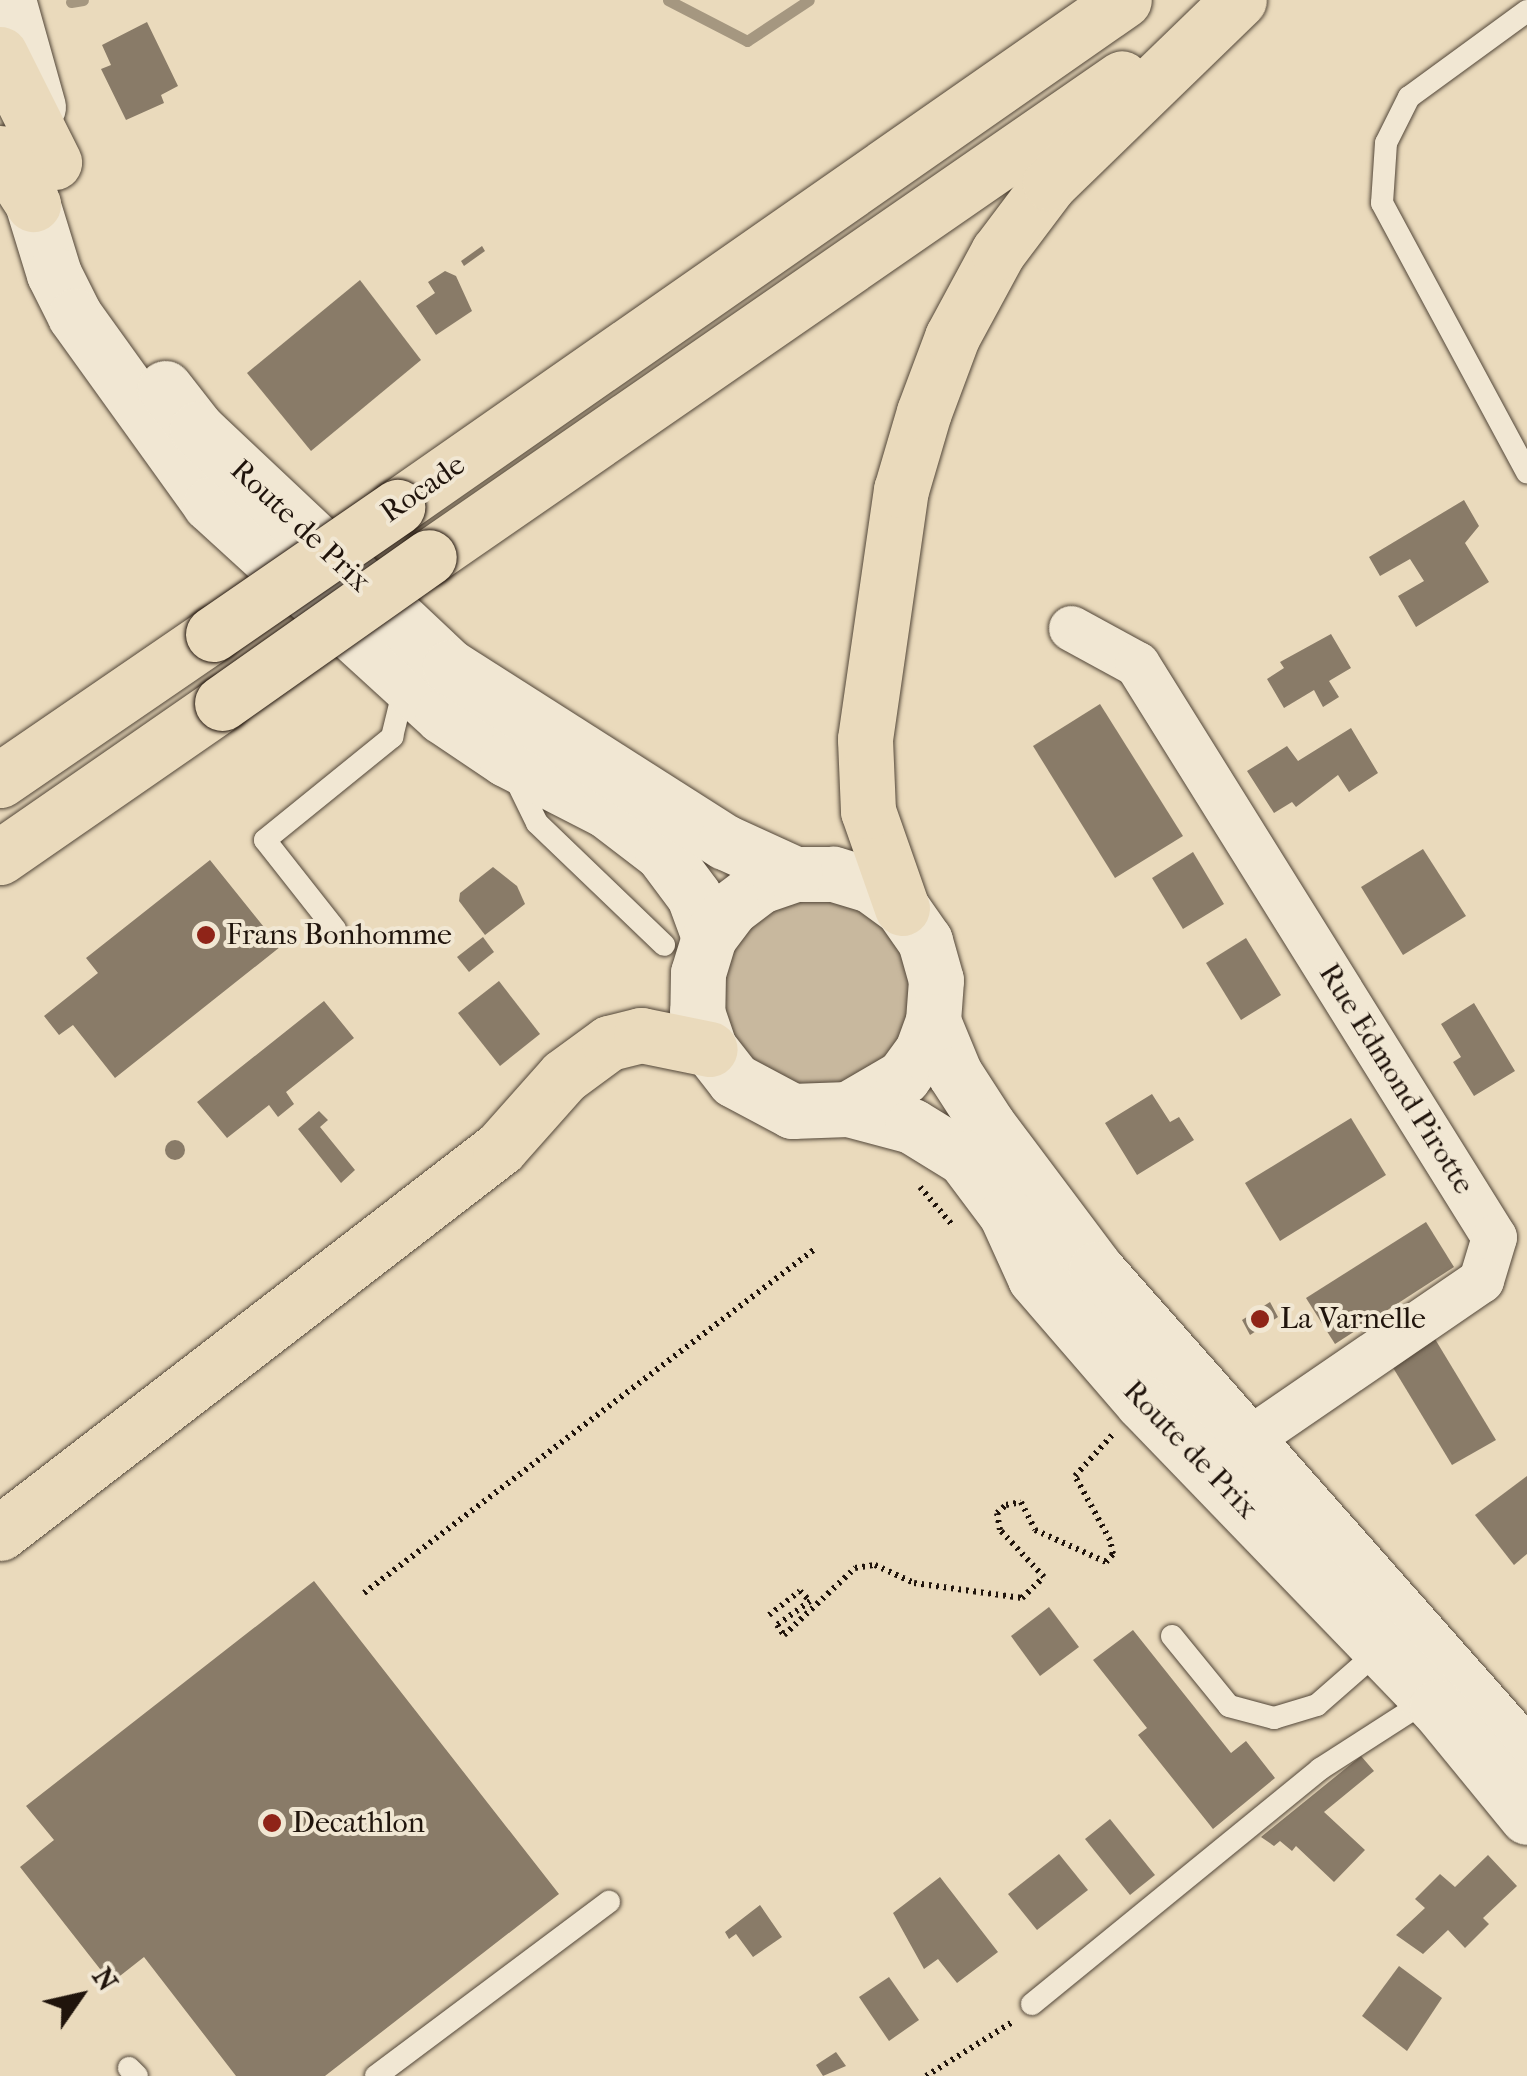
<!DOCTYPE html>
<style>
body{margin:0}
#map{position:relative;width:1527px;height:2076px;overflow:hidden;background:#eadabc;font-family:"IM FELL French Canon",serif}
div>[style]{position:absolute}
.green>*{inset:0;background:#c8b89e}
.round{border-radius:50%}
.stream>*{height:11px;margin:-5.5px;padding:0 5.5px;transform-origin:5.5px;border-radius:5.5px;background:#a59780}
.building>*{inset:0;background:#897b68}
.path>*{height:6px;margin-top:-3px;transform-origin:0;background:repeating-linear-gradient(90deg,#20140c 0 2.5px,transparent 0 7.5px)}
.roads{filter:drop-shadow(0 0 2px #524638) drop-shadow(0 0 2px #524638)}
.lane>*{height:22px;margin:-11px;padding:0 11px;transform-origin:11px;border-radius:11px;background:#f1e7d3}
.street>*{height:45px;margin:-22.5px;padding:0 22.5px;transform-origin:22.5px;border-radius:22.5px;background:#f1e7d3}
.secondary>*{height:55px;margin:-27.5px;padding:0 27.5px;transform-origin:27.5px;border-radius:27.5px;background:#f1e7d3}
.highway>*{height:55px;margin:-27.5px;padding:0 27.5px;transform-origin:27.5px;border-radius:27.5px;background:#eadabc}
.bridges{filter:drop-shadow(0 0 2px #20140c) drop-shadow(0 0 2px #20140c)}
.highway-bridge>*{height:55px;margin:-27.5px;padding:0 27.5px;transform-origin:27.5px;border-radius:27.5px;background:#eadabc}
.dots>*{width:28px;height:28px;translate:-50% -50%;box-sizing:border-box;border:5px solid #f1e7d3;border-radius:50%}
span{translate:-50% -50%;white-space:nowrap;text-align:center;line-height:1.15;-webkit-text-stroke:8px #f1e7d3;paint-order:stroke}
.street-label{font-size:30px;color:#20140c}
.poi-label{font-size:30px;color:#20140c}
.left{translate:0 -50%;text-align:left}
.north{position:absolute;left:30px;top:1946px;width:100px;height:100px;-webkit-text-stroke:8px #f1e7d3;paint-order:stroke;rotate:56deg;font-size:28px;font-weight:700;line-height:40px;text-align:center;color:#20140c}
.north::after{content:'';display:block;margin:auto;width:35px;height:45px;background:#20140c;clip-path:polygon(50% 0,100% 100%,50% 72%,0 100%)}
</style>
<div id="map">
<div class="green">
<i class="round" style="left:721px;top:898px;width:190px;height:190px"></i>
</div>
<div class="stream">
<i style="left:668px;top:0;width:89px;rotate:27.4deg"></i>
<i style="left:747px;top:41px;width:74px;rotate:-33.5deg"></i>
<i style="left:71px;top:2px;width:12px;rotate:-9deg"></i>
</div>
<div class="building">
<i style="clip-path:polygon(147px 22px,178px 86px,161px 95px,164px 103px,126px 120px,101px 69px,111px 65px,102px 45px)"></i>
<i style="clip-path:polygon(482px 246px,485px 251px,464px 266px,461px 261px)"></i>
<i style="clip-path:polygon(445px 271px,456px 276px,472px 311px,436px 335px,416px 306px,435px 293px,428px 282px)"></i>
<i style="clip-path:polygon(360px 280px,421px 360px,311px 451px,247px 373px)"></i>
<i style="clip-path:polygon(1464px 500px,1479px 526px,1465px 543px,1489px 582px,1416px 627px,1398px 596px,1424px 581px,1410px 559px,1380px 576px,1369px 557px)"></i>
<i style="clip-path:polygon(1331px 634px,1351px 668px,1329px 681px,1339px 697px,1323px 707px,1314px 690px,1284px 708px,1267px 679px,1284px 668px,1280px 662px)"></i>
<i style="clip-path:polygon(1100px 704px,1183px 836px,1115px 878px,1033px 746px)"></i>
<i style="clip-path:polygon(1351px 728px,1378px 773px,1349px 792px,1338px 775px,1296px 807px,1292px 802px,1274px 813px,1247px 771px,1287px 746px,1298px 761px)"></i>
<i style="clip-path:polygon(1423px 849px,1466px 916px,1403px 955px,1361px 887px)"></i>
<i style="clip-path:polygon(1193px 852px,1224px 904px,1183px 929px,1152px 878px)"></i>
<i style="clip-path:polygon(210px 860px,280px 947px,115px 1078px,73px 1025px,59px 1035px,44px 1016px,98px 973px,86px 958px)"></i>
<i style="clip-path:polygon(493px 867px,517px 886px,525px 904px,485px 935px,459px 901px,460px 893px)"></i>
<i style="clip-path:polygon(483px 937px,494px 952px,469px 972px,457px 957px)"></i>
<i style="clip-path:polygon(1246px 938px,1281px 995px,1241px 1020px,1206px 963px)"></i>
<i style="clip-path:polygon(499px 981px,540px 1034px,500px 1066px,458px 1013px)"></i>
<i style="clip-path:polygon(324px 1001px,354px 1038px,286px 1092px,294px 1104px,278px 1117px,269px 1105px,227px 1138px,197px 1102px)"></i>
<i style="clip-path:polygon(1474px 1003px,1515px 1071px,1474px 1096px,1453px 1062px,1461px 1057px,1441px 1024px)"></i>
<i style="clip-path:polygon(1152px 1094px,1170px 1122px,1179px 1117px,1194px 1140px,1137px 1175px,1105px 1123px)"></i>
<i style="clip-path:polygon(319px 1111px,328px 1120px,320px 1127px,355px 1170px,341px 1183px,298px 1129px)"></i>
<i style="clip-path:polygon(1351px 1118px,1386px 1175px,1280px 1241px,1245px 1183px)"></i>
<i class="round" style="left:165px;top:1140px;width:20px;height:20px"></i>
<i style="clip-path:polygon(1426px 1222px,1454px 1267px,1335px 1344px,1306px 1298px)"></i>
<i style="clip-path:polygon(1270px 1302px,1278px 1317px,1250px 1335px,1242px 1320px)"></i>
<i style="clip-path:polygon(1435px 1339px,1496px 1440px,1452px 1465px,1392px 1366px)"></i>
<i style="clip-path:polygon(1527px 1476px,1527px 1554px,1514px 1565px,1475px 1515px)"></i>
<i style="clip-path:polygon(314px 1581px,559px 1894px,325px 2076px,236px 2076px,144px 1957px,111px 1983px,20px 1867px,54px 1840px,26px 1806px)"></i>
<i style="clip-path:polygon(1049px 1607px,1079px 1647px,1040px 1676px,1011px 1636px)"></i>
<i style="clip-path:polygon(1133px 1630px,1231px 1753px,1246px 1741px,1275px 1778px,1213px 1829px,1138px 1735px,1147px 1728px,1093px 1660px)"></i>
<i style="clip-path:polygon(1361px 1756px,1374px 1771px,1324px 1812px,1365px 1850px,1334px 1882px,1296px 1846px,1292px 1851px,1280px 1841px,1274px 1846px,1261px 1837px)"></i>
<i style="clip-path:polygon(1110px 1819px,1155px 1875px,1130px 1895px,1085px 1839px)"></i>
<i style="clip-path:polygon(1059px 1854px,1088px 1890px,1037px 1930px,1008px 1894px)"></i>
<i style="clip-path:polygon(1488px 1855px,1517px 1886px,1483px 1918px,1489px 1924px,1465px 1948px,1448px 1930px,1423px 1954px,1396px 1935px,1425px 1908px,1415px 1899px,1440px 1874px,1455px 1887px)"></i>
<i style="clip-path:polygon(940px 1877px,998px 1952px,957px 1983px,938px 1959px,924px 1969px,893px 1913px)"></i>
<i style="clip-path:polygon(760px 1905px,782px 1937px,753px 1957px,736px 1934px,729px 1939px,725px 1932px)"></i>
<i style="clip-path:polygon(1399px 1966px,1442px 1998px,1407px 2051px,1362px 2016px)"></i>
<i style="clip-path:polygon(889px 1977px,919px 2020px,889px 2041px,859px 1997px)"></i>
<i style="clip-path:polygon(836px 2052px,846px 2066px,823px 2076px,816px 2065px)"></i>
</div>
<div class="path">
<i style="left:920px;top:1187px;width:52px;rotate:49.6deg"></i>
<i style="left:364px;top:1593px;width:569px;rotate:-37.35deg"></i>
<i style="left:769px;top:1615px;width:39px;rotate:-38deg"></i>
<i style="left:800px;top:1591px;width:14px;rotate:45deg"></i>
<i style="left:810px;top:1601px;width:41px;rotate:144deg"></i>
<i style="left:777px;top:1625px;width:12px;rotate:55deg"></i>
<i style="left:784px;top:1635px;width:98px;rotate:-43.3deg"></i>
<i style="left:855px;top:1568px;width:20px;rotate:-9deg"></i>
<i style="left:875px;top:1565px;width:43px;rotate:24.8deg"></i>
<i style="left:914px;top:1583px;width:109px;rotate:7.9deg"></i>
<i style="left:1022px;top:1598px;width:30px;rotate:-44deg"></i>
<i style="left:1044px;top:1577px;width:64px;rotate:-133.1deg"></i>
<i style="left:1000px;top:1530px;width:17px;rotate:-100deg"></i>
<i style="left:997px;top:1513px;width:12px;rotate:-42deg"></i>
<i style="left:1006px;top:1505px;width:15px;rotate:-11deg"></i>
<i style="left:1021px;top:1502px;width:31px;rotate:63deg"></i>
<i style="left:1035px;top:1530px;width:78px;rotate:24.3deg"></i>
<i style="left:1106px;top:1562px;width:11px;rotate:-49deg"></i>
<i style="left:1113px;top:1554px;width:14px;rotate:-102deg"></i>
<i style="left:1110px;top:1540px;width:73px;rotate:-118.7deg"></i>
<i style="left:1075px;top:1476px;width:58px;rotate:-47.8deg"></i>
<i style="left:926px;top:2076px;width:104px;rotate:-32deg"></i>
</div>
<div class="roads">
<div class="lane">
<i style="left:1527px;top:11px;width:146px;rotate:143.9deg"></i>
<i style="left:1409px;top:97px;width:51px;rotate:116.6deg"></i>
<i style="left:1386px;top:143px;width:60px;rotate:93.8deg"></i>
<i style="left:1382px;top:203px;width:306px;rotate:61.7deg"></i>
<i style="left:514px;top:776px;width:52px;rotate:63.9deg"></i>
<i style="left:537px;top:823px;width:176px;rotate:43.8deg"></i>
<i style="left:335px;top:929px;width:113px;rotate:-128.2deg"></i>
<i style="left:265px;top:840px;width:164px;rotate:-39deg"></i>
<i style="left:392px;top:737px;width:55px;rotate:-76.2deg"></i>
<i style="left:1172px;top:1636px;width:90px;rotate:50.8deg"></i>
<i style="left:1229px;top:1706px;width:47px;rotate:14.9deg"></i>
<i style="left:1274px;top:1718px;width:45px;rotate:-16.8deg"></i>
<i style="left:1317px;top:1705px;width:85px;rotate:-41.2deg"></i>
<i style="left:1032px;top:2004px;width:372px;rotate:-39.2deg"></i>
<i style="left:1320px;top:1769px;width:130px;rotate:-32.7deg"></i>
<i style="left:129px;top:2068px;width:11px;rotate:45deg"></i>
<i style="left:376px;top:2076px;width:291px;rotate:-36.8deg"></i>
</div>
<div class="street">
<i style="left:1071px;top:628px;width:75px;rotate:28.6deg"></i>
<i style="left:1137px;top:664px;width:675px;rotate:58.08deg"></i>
<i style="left:1494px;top:1237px;width:45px;rotate:106.8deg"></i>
<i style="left:1481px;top:1280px;width:315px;rotate:145.6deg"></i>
</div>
<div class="secondary">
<i style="left:8px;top:0;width:111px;rotate:74.3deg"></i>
<i style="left:18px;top:157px;width:122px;rotate:72.9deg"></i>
<i style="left:54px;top:274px;width:47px;rotate:63.4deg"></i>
<i style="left:75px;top:316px;width:231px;rotate:54.3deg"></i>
<i style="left:210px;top:504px;width:314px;rotate:42.4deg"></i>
<i style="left:442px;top:716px;width:77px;rotate:33.9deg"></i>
<i style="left:506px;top:759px;width:114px;rotate:27.2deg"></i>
<i style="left:607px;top:811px;width:69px;rotate:37.4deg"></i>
<i style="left:662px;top:853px;width:54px;rotate:53.3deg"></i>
<i style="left:694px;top:896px;width:44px;rotate:69.9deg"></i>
<i style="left:709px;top:937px;width:38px;rotate:107deg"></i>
<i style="left:698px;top:973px;width:39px;rotate:91deg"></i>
<i style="left:697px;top:1012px;width:39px;rotate:71deg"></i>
<i style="left:710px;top:1049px;width:39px;rotate:52deg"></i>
<i style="left:734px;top:1080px;width:66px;rotate:28.1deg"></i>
<i style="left:792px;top:1111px;width:56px;rotate:-2deg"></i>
<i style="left:848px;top:1109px;width:64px;rotate:-30.2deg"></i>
<i style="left:903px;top:1077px;width:32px;rotate:-54deg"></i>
<i style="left:922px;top:1051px;width:32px;rotate:-70deg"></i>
<i style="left:933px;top:1021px;width:41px;rotate:-85.8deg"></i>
<i style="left:936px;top:980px;width:41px;rotate:-105.8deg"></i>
<i style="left:925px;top:941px;width:40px;rotate:-124.9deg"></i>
<i style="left:902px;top:908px;width:39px;rotate:-144deg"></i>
<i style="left:870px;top:885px;width:39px;rotate:-163deg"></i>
<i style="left:833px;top:874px;width:38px;rotate:180deg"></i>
<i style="left:795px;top:874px;width:37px;rotate:161deg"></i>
<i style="left:760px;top:886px;width:36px;rotate:143deg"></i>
<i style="left:731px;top:908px;width:36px;rotate:127deg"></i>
<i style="left:165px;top:388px;width:52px;rotate:52deg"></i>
<i style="left:197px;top:429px;width:347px;rotate:43.3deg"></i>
<i style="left:450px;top:667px;width:326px;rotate:32.5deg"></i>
<i style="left:725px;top:842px;width:77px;rotate:24.6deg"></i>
<i style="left:933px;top:1021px;width:57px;rotate:67.5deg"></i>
<i style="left:955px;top:1074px;width:61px;rotate:57.1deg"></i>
<i style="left:988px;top:1125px;width:180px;rotate:53.1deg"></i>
<i style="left:1096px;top:1269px;width:651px;rotate:48.55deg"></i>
<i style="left:848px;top:1109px;width:66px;rotate:14.9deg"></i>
<i style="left:912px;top:1126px;width:61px;rotate:31.6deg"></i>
<i style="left:964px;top:1158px;width:70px;rotate:53.1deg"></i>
<i style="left:1006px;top:1214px;width:70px;rotate:65.6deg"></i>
<i style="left:1035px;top:1278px;width:165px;rotate:49.2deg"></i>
<i style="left:1143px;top:1403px;width:423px;rotate:46deg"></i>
<i style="left:1437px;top:1707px;width:142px;rotate:50.7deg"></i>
</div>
<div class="highway">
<i style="left:0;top:54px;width:121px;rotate:63.4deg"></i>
<i style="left:0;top:153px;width:61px;rotate:57.1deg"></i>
<i style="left:397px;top:507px;width:886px;rotate:-34.89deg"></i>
<i style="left:429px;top:557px;width:842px;rotate:-34.65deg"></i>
<i style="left:0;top:780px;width:258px;rotate:-34.4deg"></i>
<i style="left:0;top:857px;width:270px;rotate:-34.7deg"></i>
<i style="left:902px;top:908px;width:103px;rotate:-109.3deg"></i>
<i style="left:868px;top:811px;width:72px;rotate:-92.4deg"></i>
<i style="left:865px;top:739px;width:252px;rotate:-81.8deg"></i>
<i style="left:901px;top:490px;width:81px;rotate:-73.6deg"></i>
<i style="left:924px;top:412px;width:80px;rotate:-69.5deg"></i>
<i style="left:952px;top:337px;width:97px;rotate:-61.6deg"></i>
<i style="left:998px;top:252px;width:86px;rotate:-53deg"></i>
<i style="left:1050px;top:183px;width:263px;rotate:-44.1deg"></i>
<i style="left:0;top:1533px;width:631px;rotate:-37.6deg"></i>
<i style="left:500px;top:1148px;width:96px;rotate:-48.4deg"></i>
<i style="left:564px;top:1076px;width:56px;rotate:-36.3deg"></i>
<i style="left:609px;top:1043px;width:33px;rotate:-14deg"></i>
<i style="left:641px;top:1035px;width:70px;rotate:11.5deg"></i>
</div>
</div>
<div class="bridges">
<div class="highway-bridge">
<i style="left:213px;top:634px;width:224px;rotate:-34.6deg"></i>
<i style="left:222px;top:703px;width:253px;rotate:-35.2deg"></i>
</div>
</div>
<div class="dots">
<i style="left:206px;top:935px;background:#8f2418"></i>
<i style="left:1260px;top:1319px;background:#8f2418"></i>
<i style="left:272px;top:1823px;background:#8f2418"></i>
</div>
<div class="street-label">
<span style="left:423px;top:489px;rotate:-35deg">Rocade</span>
<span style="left:300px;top:526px;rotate:43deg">Route de Prix</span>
<span style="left:1396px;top:1079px;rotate:58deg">Rue Edmond Pirotte</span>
<span style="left:1190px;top:1450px;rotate:46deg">Route de Prix</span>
</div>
<div class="poi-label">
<span class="left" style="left:226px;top:935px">Frans Bonhomme</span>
<span class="left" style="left:1280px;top:1319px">La Varnelle</span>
<span class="left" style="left:292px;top:1823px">Decathlon</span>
</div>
<div class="north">N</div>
</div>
